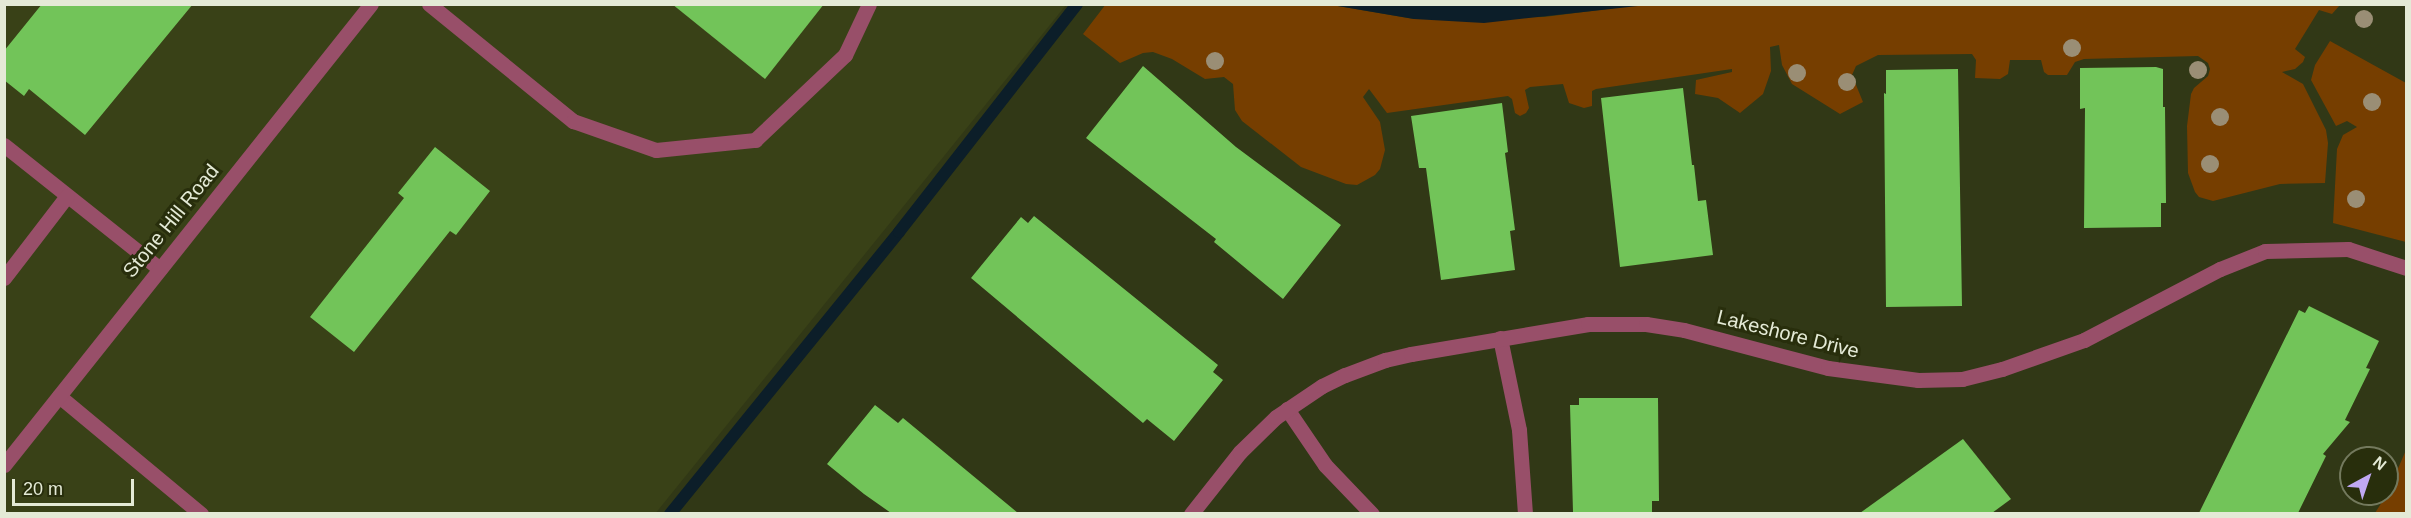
<!DOCTYPE html>
<style>
body{margin:0}
#map{position:relative;width:2411px;height:518px;overflow:hidden;background:#313816;font-family:Helvetica,sans-serif}
div>[style]{position:absolute}
.built>*{inset:0;background:#394117}
.green>*{inset:0;background:#763e00}
.water>*{inset:0;background:#0c1e29}
.stream>*{height:12px;margin:-6px;padding:0 6px;transform-origin:6px;border-radius:6px;background:#0c1e29}
.building>*{inset:0;background:#72c459}
.service>*{height:15px;margin:-7.5px;padding:0 7.5px;transform-origin:7.5px;border-radius:7.5px;background:#984f69}
.minor>*{height:15px;margin:-7.5px;padding:0 7.5px;transform-origin:7.5px;border-radius:7.5px;background:#984f69}
.trees>*{width:18px;height:18px;margin:-9px;border-radius:50%;background:#9a8e75}
span{translate:-50% -50%;white-space:nowrap;text-align:center;line-height:1.15;-webkit-text-stroke:6px #282e0c;paint-order:stroke}
.street-label{font-size:20px;color:#e4ead6}
.frame{position:absolute;inset:0;border:6px solid #e4ead6;pointer-events:none}
.north{position:absolute;left:2339px;top:446px;width:60px;height:60px;box-sizing:border-box;background:#282e0c;border:2px solid #73795d;border-radius:50%;rotate:40deg;font-size:16px;font-weight:700;line-height:24px;text-align:center;color:#e4ead6}
.north::after{content:'';display:block;margin:auto;width:21px;height:27px;background:#c0a8f3;clip-path:polygon(50% 0,100% 100%,50% 72%,0 100%)}
.scale{position:absolute;left:12px;top:479px;width:122px;height:27px;box-sizing:border-box;border:3px solid #e4ead6;border-top:0;padding-left:8px;font-size:18px;line-height:21px;white-space:nowrap;color:#e4ead6;-webkit-text-stroke:4px #282e0c;paint-order:stroke}
</style>
<div id="map">
<div class="built">
<i style="clip-path:polygon(4px 5px,1066px 5px,655px 514px,5px 513px)"></i>
</div>
<div class="green">
<i style="clip-path:polygon(1106px 4px,1332px 5px,1414px 19px,1544px 17px,1647px 4px,2340px 5px,2332px 14px,2319px 10px,2295px 49px,2305px 57px,2303px 62px,2295px 69px,2282px 72px,2303px 84px,2326px 130px,2328px 143px,2325px 183px,2280px 184px,2213px 201px,2199px 197px,2195px 192px,2188px 173px,2187px 126px,2191px 94px,2194px 88px,2208px 76px,2210px 69px,2208px 63px,2198px 56px,2084px 59px,2075px 62px,2067px 75px,2048px 75px,2044px 72px,2041px 60px,2010px 60px,2008px 74px,2000px 79px,1975px 78px,1976px 60px,1972px 54px,1878px 55px,1856px 66px,1852px 75px,1863px 102px,1840px 114px,1792px 84px,1782px 65px,1779px 45px,1770px 47px,1771px 71px,1763px 94px,1740px 113px,1718px 98px,1695px 94px,1696px 80px,1732px 72px,1732px 69px,1596px 89px,1592px 91px,1592px 106px,1584px 108px,1569px 103px,1563px 84px,1530px 87px,1525px 90px,1529px 108px,1526px 113px,1520px 116px,1515px 113px,1512px 99px,1508px 96px,1387px 113px,1369px 89px,1363px 97px,1380px 122px,1385px 150px,1380px 169px,1375px 175px,1357px 185px,1346px 184px,1301px 167px,1242px 121px,1235px 110px,1233px 84px,1224px 77px,1205px 79px,1172px 59px,1153px 52px,1143px 53px,1120px 63px,1083px 34px)"></i>
<i style="clip-path:polygon(2330px 41px,2406px 83px,2406px 242px,2333px 223px,2337px 149px,2343px 135px,2357px 127px,2347px 121px,2336px 126px,2311px 80px,2315px 65px)"></i>
<i style="clip-path:polygon(2406px 450px,2405px 513px,2375px 513px,2387px 494px)"></i>
</div>
<div class="water">
<i style="clip-path:polygon(1332px 5px,1647px 5px,1484px 23px,1414px 19px)"></i>
</div>
<div class="stream">
<i style="left:670px;top:514px;width:363px;rotate:-50.9deg"></i>
<i style="left:899px;top:232px;width:289px;rotate:-52deg"></i>
</div>
<div class="building">
<i style="clip-path:polygon(42px 4px,193px 4px,85px 135px,29px 89px,24px 96px,4px 80px,4px 51px)"></i>
<i style="clip-path:polygon(672px 4px,824px 4px,765px 79px)"></i>
<i style="clip-path:polygon(1143px 66px,1236px 147px,1341px 225px,1283px 299px,1214px 242px,1216px 239px,1086px 138px)"></i>
<i style="clip-path:polygon(2156px 67px,2163px 69px,2163px 107px,2165px 107px,2166px 203px,2161px 203px,2161px 227px,2084px 228px,2085px 108px,2080px 109px,2080px 68px)"></i>
<i style="clip-path:polygon(1958px 69px,1962px 306px,1886px 307px,1884px 93px,1886px 94px,1886px 70px)"></i>
<i style="clip-path:polygon(1683px 88px,1692px 165px,1694px 165px,1698px 201px,1706px 200px,1713px 255px,1620px 267px,1601px 98px)"></i>
<i style="clip-path:polygon(1502px 103px,1508px 152px,1505px 153px,1515px 230px,1510px 231px,1515px 270px,1441px 280px,1426px 168px,1419px 168px,1411px 116px)"></i>
<i style="clip-path:polygon(435px 147px,490px 191px,456px 235px,450px 231px,354px 352px,310px 317px,404px 198px,398px 193px)"></i>
<i style="clip-path:polygon(1034px 216px,1218px 365px,1213px 372px,1223px 380px,1174px 441px,1147px 419px,1143px 423px,971px 278px,1021px 217px,1028px 223px)"></i>
<i style="clip-path:polygon(2309px 306px,2379px 341px,2366px 368px,2370px 369px,2345px 420px,2350px 422px,2323px 454px,2326px 456px,2298px 513px,2199px 513px,2299px 310px,2305px 313px)"></i>
<i style="clip-path:polygon(1579px 398px,1658px 398px,1659px 501px,1652px 501px,1652px 513px,1573px 512px,1570px 405px,1579px 405px)"></i>
<i style="clip-path:polygon(875px 405px,898px 423px,903px 418px,1018px 513px,891px 513px,864px 494px,827px 464px)"></i>
<i style="clip-path:polygon(1963px 439px,2011px 499px,1992px 513px,1860px 513px)"></i>
</div>
<div class="service">
<i style="left:429px;top:4px;width:186px;rotate:39.1deg"></i>
<i style="left:573px;top:121px;width:88px;rotate:19.3deg"></i>
<i style="left:656px;top:150px;width:100px;rotate:-5.8deg"></i>
<i style="left:755px;top:140px;width:124px;rotate:-43.4deg"></i>
<i style="left:845px;top:55px;width:56px;rotate:-64.8deg"></i>
<i style="left:4px;top:145px;width:199px;rotate:38.5deg"></i>
<i style="left:4px;top:278px;width:103px;rotate:-52.5deg"></i>
<i style="left:1500px;top:338px;width:94px;rotate:78.3deg"></i>
<i style="left:1519px;top:430px;width:84px;rotate:85.9deg"></i>
<i style="left:59px;top:396px;width:185px;rotate:39.7deg"></i>
<i style="left:1287px;top:409px;width:68px;rotate:55.8deg"></i>
<i style="left:1325px;top:465px;width:68px;rotate:46.2deg"></i>
</div>
<div class="minor">
<i style="left:4px;top:465px;width:589px;rotate:-51.48deg"></i>
<i style="left:1191px;top:514px;width:79px;rotate:-51.7deg"></i>
<i style="left:1240px;top:452px;width:50px;rotate:-44.2deg"></i>
<i style="left:1276px;top:417px;width:55px;rotate:-34deg"></i>
<i style="left:1322px;top:386px;width:25px;rotate:-26deg"></i>
<i style="left:1345px;top:375px;width:43px;rotate:-20.6deg"></i>
<i style="left:1385px;top:360px;width:27px;rotate:-13deg"></i>
<i style="left:1411px;top:354px;width:180px;rotate:-9.6deg"></i>
<i style="left:1588px;top:324px;width:58px"></i>
<i style="left:1646px;top:324px;width:38px;rotate:9deg"></i>
<i style="left:1684px;top:330px;width:149px;rotate:14.8deg"></i>
<i style="left:1828px;top:368px;width:91px;rotate:7.6deg"></i>
<i style="left:1918px;top:380px;width:44px;rotate:-1.3deg"></i>
<i style="left:1962px;top:379px;width:41px;rotate:-14deg"></i>
<i style="left:2002px;top:369px;width:87px;rotate:-19.5deg"></i>
<i style="left:2084px;top:340px;width:153px;rotate:-27.6deg"></i>
<i style="left:2220px;top:269px;width:48px;rotate:-21.8deg"></i>
<i style="left:2265px;top:251px;width:83px;rotate:-1.4deg"></i>
<i style="left:2348px;top:249px;width:61px;rotate:18.1deg"></i>
</div>
<div class="trees">
<i style="left:2364px;top:19px"></i>
<i style="left:2072px;top:48px"></i>
<i style="left:1215px;top:61px"></i>
<i style="left:2198px;top:70px"></i>
<i style="left:1797px;top:73px"></i>
<i style="left:1847px;top:82px"></i>
<i style="left:2372px;top:102px"></i>
<i style="left:2220px;top:117px"></i>
<i style="left:2210px;top:164px"></i>
<i style="left:2356px;top:199px"></i>
</div>
<div class="street-label">
<span style="left:171px;top:221px;rotate:-51deg">Stone Hill Road</span>
<span style="left:1788px;top:334px;rotate:14deg">Lakeshore Drive</span>
</div>
<div class="frame"></div>
<div class="north">N</div>
<div class="scale">20 m</div>
</div>
